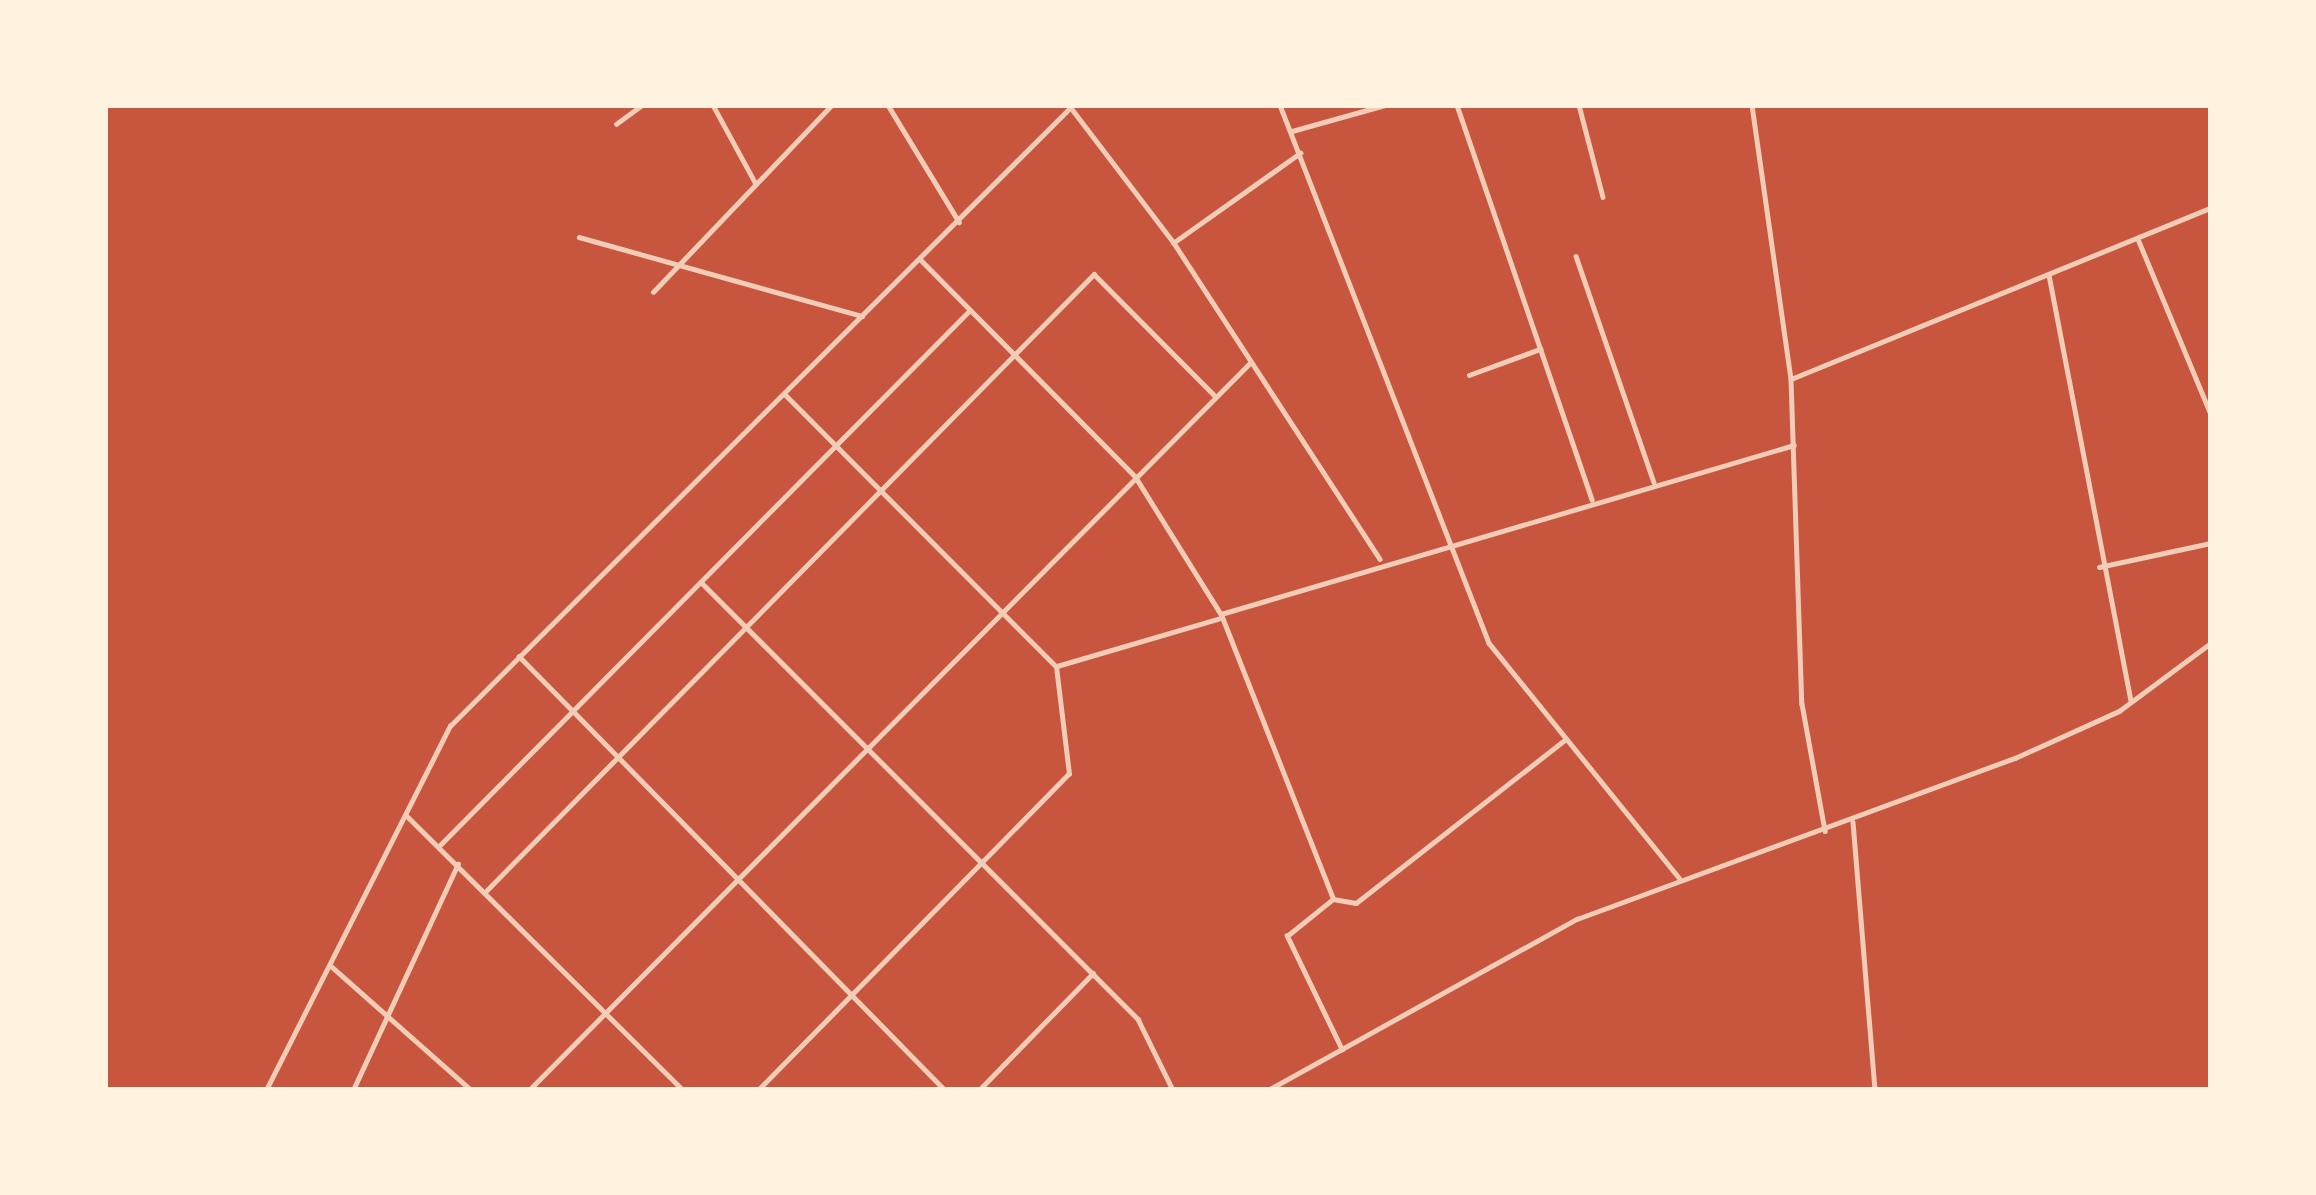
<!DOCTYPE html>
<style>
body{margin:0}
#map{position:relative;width:2316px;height:1195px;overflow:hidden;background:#c8553d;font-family:"Asap Condensed",sans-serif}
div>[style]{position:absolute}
.minor>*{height:4.5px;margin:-2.25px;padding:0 2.25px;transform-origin:2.25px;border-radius:2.25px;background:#f1ccb7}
span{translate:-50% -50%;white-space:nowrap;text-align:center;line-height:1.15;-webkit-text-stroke:10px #fff3e0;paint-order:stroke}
.frame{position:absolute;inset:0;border:108px solid #fff3e0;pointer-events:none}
</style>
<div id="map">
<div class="minor">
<i style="left:713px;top:105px;width:90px;rotate:61.4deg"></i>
<i style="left:888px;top:105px;width:137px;rotate:58.7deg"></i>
<i style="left:1069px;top:105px;width:173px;rotate:52.7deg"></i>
<i style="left:1280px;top:105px;width:577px;rotate:68.77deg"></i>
<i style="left:1489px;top:643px;width:302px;rotate:51deg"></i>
<i style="left:1457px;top:105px;width:417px;rotate:71.1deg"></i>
<i style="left:1579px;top:105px;width:95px;rotate:75.4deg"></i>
<i style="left:1752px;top:105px;width:277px;rotate:81.9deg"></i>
<i style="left:1791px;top:379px;width:325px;rotate:88.1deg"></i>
<i style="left:1802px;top:704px;width:129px;rotate:79.7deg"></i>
<i style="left:616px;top:124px;width:32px;rotate:-36deg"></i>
<i style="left:1292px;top:131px;width:97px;rotate:-15.6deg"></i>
<i style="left:1301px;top:153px;width:156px;rotate:144.7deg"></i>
<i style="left:1174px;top:243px;width:377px;rotate:56.9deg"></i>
<i style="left:579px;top:237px;width:294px;rotate:15.6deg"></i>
<i style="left:2138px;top:239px;width:190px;rotate:67.4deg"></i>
<i style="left:1576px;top:256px;width:239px;rotate:71deg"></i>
<i style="left:921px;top:260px;width:304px;rotate:45.3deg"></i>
<i style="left:1135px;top:476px;width:163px;rotate:58.1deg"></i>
<i style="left:2049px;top:275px;width:432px;rotate:79.1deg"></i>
<i style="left:653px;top:292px;width:259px;rotate:-46.3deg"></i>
<i style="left:1469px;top:375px;width:76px;rotate:-20.1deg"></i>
<i style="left:1791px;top:379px;width:453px;rotate:-22.2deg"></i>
<i style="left:2099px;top:567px;width:115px;rotate:-12.1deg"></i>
<i style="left:702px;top:583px;width:617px;rotate:45deg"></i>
<i style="left:1138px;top:1019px;width:79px;rotate:63.8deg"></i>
<i style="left:519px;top:656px;width:608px;rotate:45.53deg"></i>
<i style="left:1057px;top:666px;width:168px;rotate:-16.3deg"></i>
<i style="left:406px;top:815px;width:390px;rotate:44.8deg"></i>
<i style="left:1853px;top:822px;width:269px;rotate:85.3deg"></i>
<i style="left:439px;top:846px;width:754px;rotate:-45.27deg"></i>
<i style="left:486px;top:891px;width:866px;rotate:-45.42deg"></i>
<i style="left:1094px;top:274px;width:173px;rotate:45.2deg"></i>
<i style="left:1333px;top:899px;width:23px;rotate:10deg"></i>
<i style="left:1356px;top:903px;width:263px;rotate:-38deg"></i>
<i style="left:331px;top:966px;width:187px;rotate:41.5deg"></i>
<i style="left:1342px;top:1050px;width:127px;rotate:-115.8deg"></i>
<i style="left:1287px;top:936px;width:59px;rotate:-38.8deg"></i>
<i style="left:1333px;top:899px;width:306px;rotate:-111.5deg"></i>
<i style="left:1221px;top:614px;width:597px;rotate:-16.43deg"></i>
<i style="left:266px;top:1090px;width:408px;rotate:-63.2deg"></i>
<i style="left:450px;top:726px;width:880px;rotate:-44.91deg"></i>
<i style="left:353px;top:1090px;width:249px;rotate:-65.1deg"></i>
<i style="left:529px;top:1090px;width:1025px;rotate:-45.24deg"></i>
<i style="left:758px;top:1090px;width:443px;rotate:-45.5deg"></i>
<i style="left:1069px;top:774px;width:108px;rotate:-96.9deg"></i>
<i style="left:1056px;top:667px;width:385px;rotate:-134.9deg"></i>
<i style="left:979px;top:1090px;width:163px;rotate:-45.7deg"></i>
<i style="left:1268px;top:1090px;width:353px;rotate:-29deg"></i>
<i style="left:1577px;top:919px;width:467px;rotate:-20.2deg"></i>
<i style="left:2015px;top:758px;width:114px;rotate:-24.3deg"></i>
<i style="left:2119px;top:711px;width:114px;rotate:-36.5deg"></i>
</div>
<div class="frame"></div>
</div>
